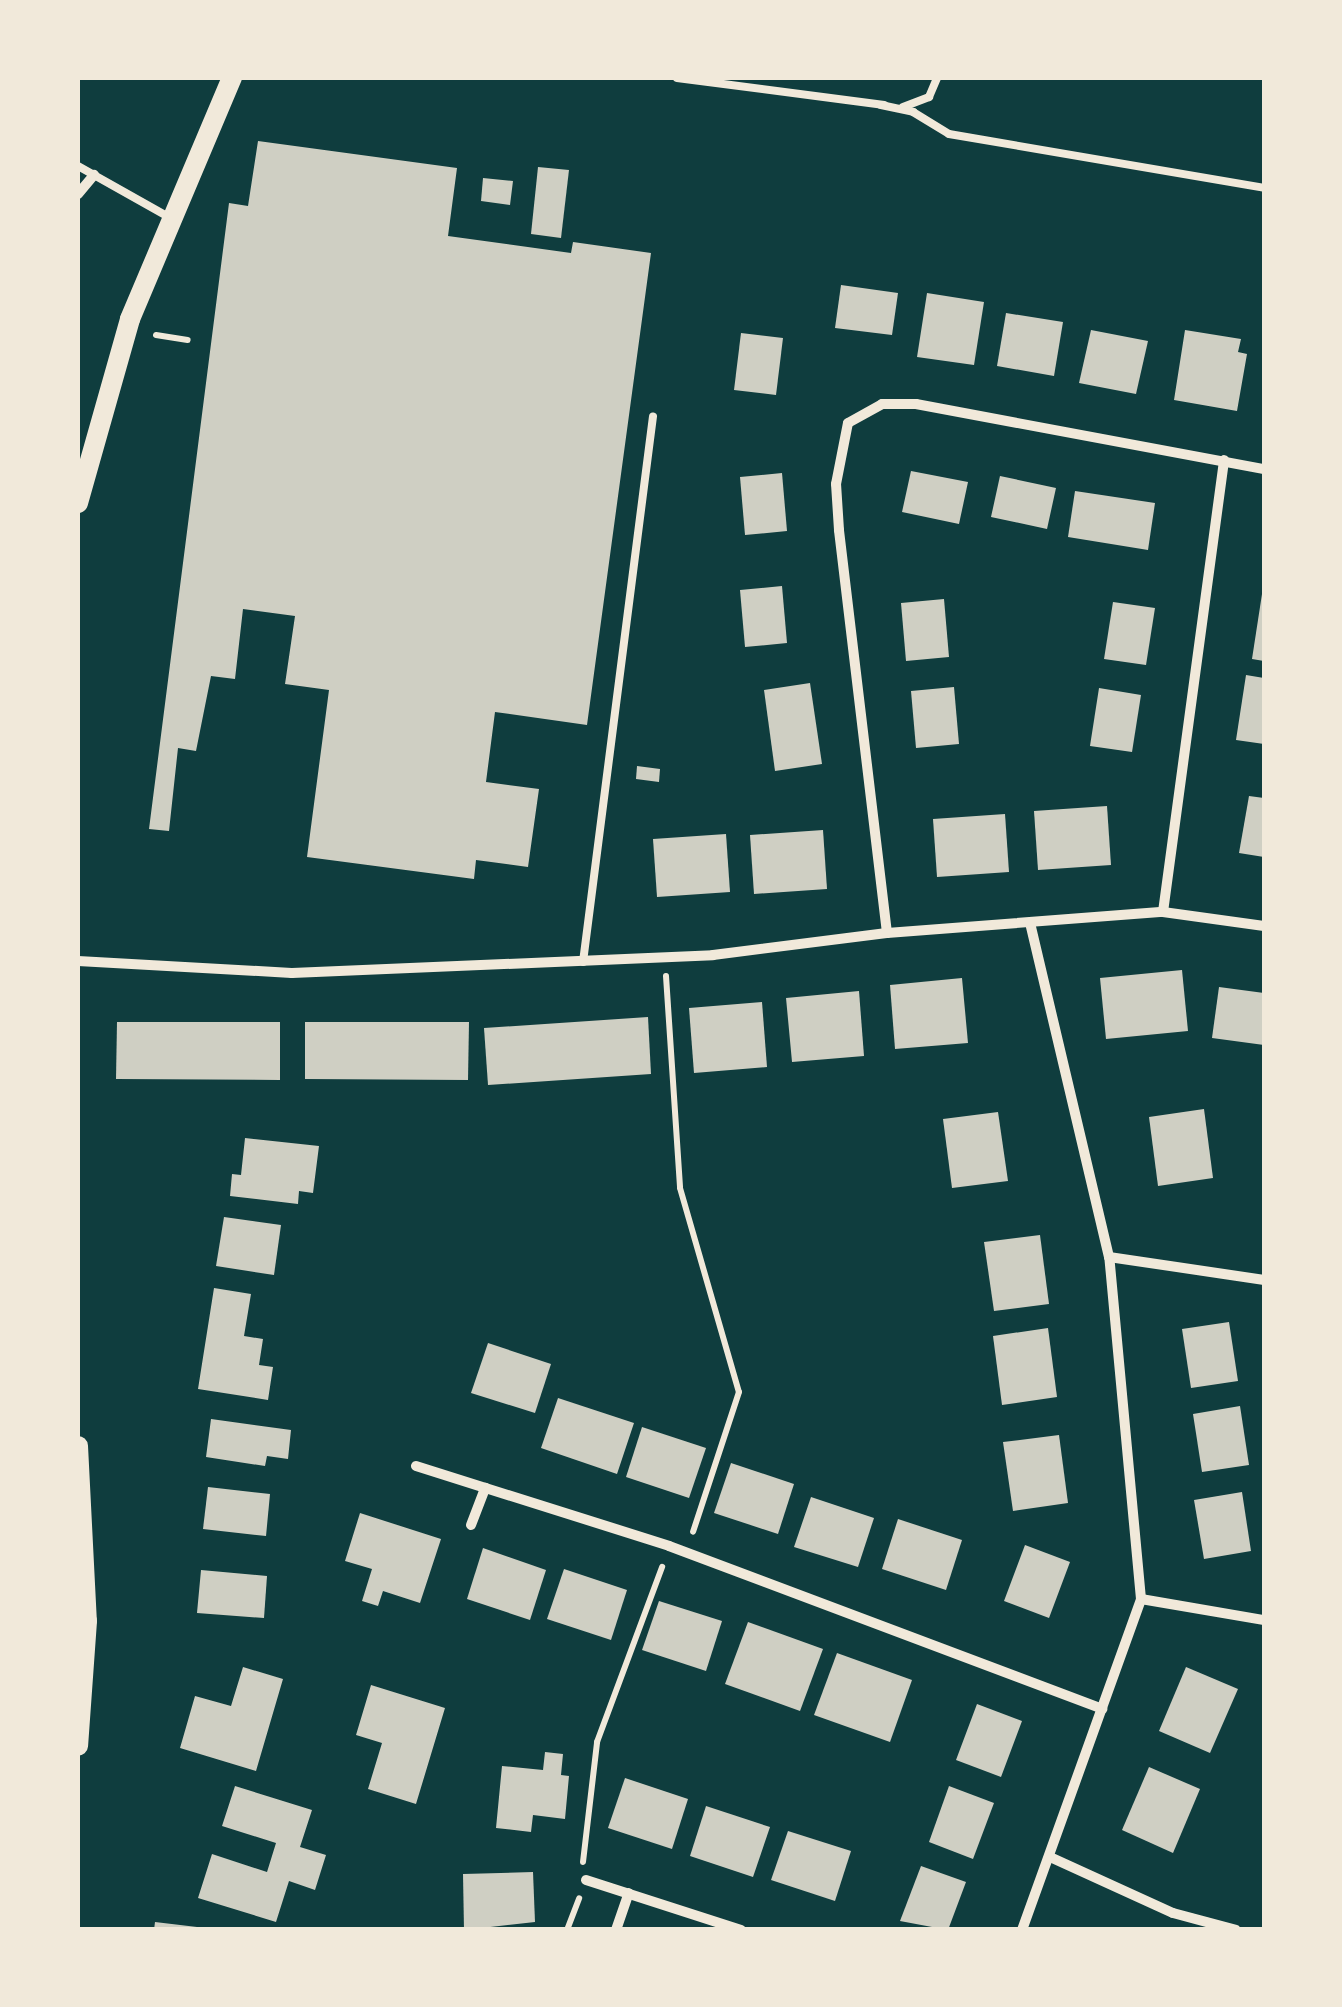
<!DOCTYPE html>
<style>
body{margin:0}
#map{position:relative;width:1342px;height:2007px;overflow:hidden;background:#0f3d3e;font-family:"IBM Plex Serif",serif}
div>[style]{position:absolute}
.building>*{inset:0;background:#cfcfc3}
.path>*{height:6px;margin:-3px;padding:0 3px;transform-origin:3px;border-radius:3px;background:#f1e9da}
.service>*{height:8px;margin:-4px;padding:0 4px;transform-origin:4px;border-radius:4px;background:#f1e9da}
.minor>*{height:10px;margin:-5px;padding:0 5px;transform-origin:5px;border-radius:5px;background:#f1e9da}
.secondary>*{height:20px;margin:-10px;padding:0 10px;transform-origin:10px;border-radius:10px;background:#f1e9da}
span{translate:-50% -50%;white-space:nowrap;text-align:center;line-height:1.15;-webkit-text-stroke:10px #f1e9da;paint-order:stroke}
.frame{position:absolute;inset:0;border:80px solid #f1e9da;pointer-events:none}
</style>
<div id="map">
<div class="building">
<i style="clip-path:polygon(258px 141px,457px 168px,448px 236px,571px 253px,573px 242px,651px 253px,587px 725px,495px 712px,486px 782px,539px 789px,528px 867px,476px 860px,474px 879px,307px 857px,329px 690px,285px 684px,295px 616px,243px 609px,235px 679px,211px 676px,196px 751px,178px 748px,169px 831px,149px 829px,229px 203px,248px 206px)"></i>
<i style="clip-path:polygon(538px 167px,569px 170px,561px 238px,531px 234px)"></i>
<i style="clip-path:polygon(483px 178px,513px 181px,510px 205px,481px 201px)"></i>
<i style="clip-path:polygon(841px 285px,898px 293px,892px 335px,835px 328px)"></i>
<i style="clip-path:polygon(927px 293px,984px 302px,974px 365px,917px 357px)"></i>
<i style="clip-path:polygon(1006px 313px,1063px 322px,1054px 376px,997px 366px)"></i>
<i style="clip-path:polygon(1091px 330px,1148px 341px,1136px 394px,1079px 383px)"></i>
<i style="clip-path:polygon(1185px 330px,1241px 339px,1238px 352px,1247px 354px,1237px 411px,1174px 400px)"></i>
<i style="clip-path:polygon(741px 333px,783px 338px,776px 395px,734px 390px)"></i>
<i style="clip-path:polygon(911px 471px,968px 482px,959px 524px,902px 512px)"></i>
<i style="clip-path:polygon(782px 473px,787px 531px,745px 535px,740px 477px)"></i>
<i style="clip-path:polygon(1000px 476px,1056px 488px,1047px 529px,991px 517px)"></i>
<i style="clip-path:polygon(1075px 491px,1155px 503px,1148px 550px,1068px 537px)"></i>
<i style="clip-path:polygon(782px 586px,787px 643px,745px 647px,740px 590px)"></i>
<i style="clip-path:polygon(1262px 594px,1264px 595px,1264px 661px,1252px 659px)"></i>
<i style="clip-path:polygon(944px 599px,949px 657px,906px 661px,901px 603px)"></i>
<i style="clip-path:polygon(1113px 602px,1155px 608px,1146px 665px,1104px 659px)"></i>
<i style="clip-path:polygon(1246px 675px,1264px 678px,1264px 744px,1236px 740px)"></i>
<i style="clip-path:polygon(810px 683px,822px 764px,775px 771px,764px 690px)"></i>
<i style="clip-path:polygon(954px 687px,959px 744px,916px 748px,911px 691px)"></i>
<i style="clip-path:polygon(1099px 688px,1141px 695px,1132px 752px,1090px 746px)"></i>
<i style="clip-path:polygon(637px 766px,660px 769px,659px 782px,636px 779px)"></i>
<i style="clip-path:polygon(1249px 796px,1264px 798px,1264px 857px,1239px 853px)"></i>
<i style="clip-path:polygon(1107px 806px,1111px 865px,1038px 870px,1034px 811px)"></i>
<i style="clip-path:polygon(1005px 814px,1009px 872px,937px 877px,933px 819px)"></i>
<i style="clip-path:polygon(823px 830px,827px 889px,754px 894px,750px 835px)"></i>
<i style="clip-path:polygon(726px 834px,730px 892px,657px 897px,653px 839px)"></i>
<i style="clip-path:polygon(1182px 970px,1188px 1031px,1106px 1039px,1100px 978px)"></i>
<i style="clip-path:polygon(962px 978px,968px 1043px,895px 1049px,890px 985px)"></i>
<i style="clip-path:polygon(1219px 987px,1264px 993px,1264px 1045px,1212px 1038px)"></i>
<i style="clip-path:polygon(859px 991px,864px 1056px,792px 1062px,786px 998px)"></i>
<i style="clip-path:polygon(762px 1002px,767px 1067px,694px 1073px,689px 1008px)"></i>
<i style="clip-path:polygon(648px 1017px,651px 1074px,488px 1085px,484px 1028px)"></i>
<i style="clip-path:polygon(117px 1022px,280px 1022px,280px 1080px,116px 1079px)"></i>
<i style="clip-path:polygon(305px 1022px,469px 1022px,468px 1080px,305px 1079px)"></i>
<i style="clip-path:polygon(1204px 1109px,1213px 1178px,1158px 1186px,1149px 1117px)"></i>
<i style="clip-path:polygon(998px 1112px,1008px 1181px,952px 1188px,943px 1119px)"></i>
<i style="clip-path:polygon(245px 1138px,319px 1146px,313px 1193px,299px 1191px,298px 1204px,230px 1196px,232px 1174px,241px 1175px)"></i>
<i style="clip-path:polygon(224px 1217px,281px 1225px,274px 1275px,216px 1266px)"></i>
<i style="clip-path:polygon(1040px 1235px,1049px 1304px,994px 1311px,984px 1242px)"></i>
<i style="clip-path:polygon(214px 1288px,251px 1294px,244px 1336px,263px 1339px,259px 1365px,273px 1367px,268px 1400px,198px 1389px)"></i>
<i style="clip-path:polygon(1229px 1322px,1238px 1381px,1191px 1388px,1182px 1329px)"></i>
<i style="clip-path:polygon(1048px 1328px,1057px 1397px,1002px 1405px,993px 1336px)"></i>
<i style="clip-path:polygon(488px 1343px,551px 1364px,535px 1413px,471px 1393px)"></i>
<i style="clip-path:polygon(558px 1398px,634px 1423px,617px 1474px,541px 1448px)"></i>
<i style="clip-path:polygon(1240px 1406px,1249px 1465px,1202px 1472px,1193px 1414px)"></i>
<i style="clip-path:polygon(211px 1419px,291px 1430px,288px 1459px,267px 1456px,265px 1466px,206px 1457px)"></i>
<i style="clip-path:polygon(642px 1427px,706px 1448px,689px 1498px,626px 1477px)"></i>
<i style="clip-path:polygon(1059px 1435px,1068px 1503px,1013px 1511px,1003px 1442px)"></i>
<i style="clip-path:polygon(731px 1463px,794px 1484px,778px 1534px,714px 1513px)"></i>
<i style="clip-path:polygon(208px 1487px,270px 1494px,266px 1536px,203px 1529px)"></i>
<i style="clip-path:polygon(1242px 1492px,1251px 1551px,1204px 1559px,1194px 1500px)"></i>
<i style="clip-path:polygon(811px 1497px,874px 1518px,858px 1567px,794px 1547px)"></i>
<i style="clip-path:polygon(360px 1513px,441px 1539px,420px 1603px,383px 1591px,378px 1606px,362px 1601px,372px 1569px,345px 1561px)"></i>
<i style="clip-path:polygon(898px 1519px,962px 1540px,946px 1590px,882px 1569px)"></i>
<i style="clip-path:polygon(1025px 1545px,1070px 1562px,1049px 1618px,1004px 1601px)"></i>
<i style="clip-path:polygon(483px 1548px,546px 1570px,530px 1620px,467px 1599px)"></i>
<i style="clip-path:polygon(564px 1569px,627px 1590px,611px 1640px,547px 1619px)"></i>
<i style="clip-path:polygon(201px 1570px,267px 1576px,264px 1618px,197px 1613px)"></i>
<i style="clip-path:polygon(659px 1601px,722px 1621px,706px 1671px,642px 1650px)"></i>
<i style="clip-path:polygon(748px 1622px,823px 1649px,800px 1711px,725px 1684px)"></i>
<i style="clip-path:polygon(837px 1653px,912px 1680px,890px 1742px,814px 1715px)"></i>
<i style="clip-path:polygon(243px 1667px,283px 1679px,256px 1771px,180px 1748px,195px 1696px,231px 1706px)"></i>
<i style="clip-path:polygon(1186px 1667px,1238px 1689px,1210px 1753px,1159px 1731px)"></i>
<i style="clip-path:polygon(371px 1685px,445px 1708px,416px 1804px,368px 1789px,382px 1743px,356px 1735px)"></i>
<i style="clip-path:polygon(977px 1704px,1022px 1721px,1001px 1777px,956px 1760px)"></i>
<i style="clip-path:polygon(545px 1752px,563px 1754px,561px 1775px,569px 1776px,565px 1819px,533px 1815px,531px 1832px,496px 1828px,502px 1766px,543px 1770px)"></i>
<i style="clip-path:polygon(1149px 1767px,1200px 1789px,1173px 1853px,1122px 1830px)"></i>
<i style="clip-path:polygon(625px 1778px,688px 1799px,672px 1849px,608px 1828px)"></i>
<i style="clip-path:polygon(235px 1786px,312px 1810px,300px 1847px,326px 1855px,315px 1890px,289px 1881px,276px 1922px,198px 1898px,212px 1854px,267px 1872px,276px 1843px,222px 1826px)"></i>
<i style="clip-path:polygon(949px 1786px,994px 1803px,973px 1859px,929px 1842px)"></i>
<i style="clip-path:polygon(706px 1806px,770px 1827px,753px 1877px,690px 1856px)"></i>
<i style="clip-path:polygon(788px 1831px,851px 1851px,835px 1901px,771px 1880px)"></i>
<i style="clip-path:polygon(921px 1866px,966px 1882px,948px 1930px,900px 1921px)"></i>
<i style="clip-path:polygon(533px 1872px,535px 1922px,464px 1930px,463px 1874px)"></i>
<i style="clip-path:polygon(155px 1922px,197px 1927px,197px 1930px,154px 1930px)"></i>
</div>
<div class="path">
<i style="left:156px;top:335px;width:32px;rotate:9deg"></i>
<i style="left:666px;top:976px;width:212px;rotate:86.2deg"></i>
<i style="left:680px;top:1188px;width:212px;rotate:73.9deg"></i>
<i style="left:739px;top:1392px;width:147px;rotate:108.2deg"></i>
<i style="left:583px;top:1862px;width:121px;rotate:-83.3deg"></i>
<i style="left:597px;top:1742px;width:187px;rotate:-69.6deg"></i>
<i style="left:567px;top:1930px;width:34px;rotate:-69deg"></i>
</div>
<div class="service">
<i style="left:677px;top:78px;width:209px;rotate:7.4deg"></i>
<i style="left:881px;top:105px;width:33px;rotate:12deg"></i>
<i style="left:913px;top:112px;width:42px;rotate:31.4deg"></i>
<i style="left:949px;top:134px;width:320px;rotate:9.7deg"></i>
<i style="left:903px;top:107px;width:28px;rotate:-21deg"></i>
<i style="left:929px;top:97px;width:21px;rotate:-67deg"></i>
<i style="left:78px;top:166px;width:104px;rotate:29.3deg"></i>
<i style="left:583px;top:962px;width:550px;rotate:-82.69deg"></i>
</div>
<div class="minor">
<i style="left:78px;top:194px;width:25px;rotate:-50deg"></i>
<i style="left:1163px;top:912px;width:456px;rotate:-82.3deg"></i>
<i style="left:887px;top:933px;width:406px;rotate:-96.8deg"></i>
<i style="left:839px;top:530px;width:46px;rotate:-93.7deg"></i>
<i style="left:836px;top:484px;width:62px;rotate:-78.9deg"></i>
<i style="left:848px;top:423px;width:39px;rotate:-29deg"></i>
<i style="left:882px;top:404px;width:34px"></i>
<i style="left:916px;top:404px;width:354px;rotate:10.6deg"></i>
<i style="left:78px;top:961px;width:214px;rotate:3.2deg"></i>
<i style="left:292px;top:973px;width:421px;rotate:-2.4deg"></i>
<i style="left:713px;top:955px;width:175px;rotate:-7.2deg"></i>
<i style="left:887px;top:933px;width:277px;rotate:-4.4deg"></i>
<i style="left:1163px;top:912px;width:102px;rotate:7.9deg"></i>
<i style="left:1109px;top:1257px;width:157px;rotate:8.4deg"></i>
<i style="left:416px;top:1466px;width:265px;rotate:17.5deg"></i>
<i style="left:669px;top:1546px;width:463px;rotate:20.6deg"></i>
<i style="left:471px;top:1525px;width:40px;rotate:-69deg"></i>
<i style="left:1141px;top:1599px;width:125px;rotate:9.7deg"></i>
<i style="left:1050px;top:1857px;width:135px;rotate:24.5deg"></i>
<i style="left:1173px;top:1913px;width:65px;rotate:15.1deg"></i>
<i style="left:586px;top:1880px;width:163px;rotate:17.9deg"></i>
<i style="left:616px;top:1930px;width:39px;rotate:-71deg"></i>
<i style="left:1022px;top:1930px;width:352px;rotate:-70.2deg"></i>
<i style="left:1141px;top:1599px;width:343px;rotate:-95.3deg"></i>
<i style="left:1109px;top:1257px;width:342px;rotate:-103.3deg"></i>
</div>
<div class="secondary">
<i style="left:78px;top:503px;width:191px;rotate:-74.2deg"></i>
<i style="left:130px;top:319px;width:262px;rotate:-67.1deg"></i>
<i style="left:78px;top:1446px;width:175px;rotate:87.1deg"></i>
<i style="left:87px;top:1621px;width:125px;rotate:94.1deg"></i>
</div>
<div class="frame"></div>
</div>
